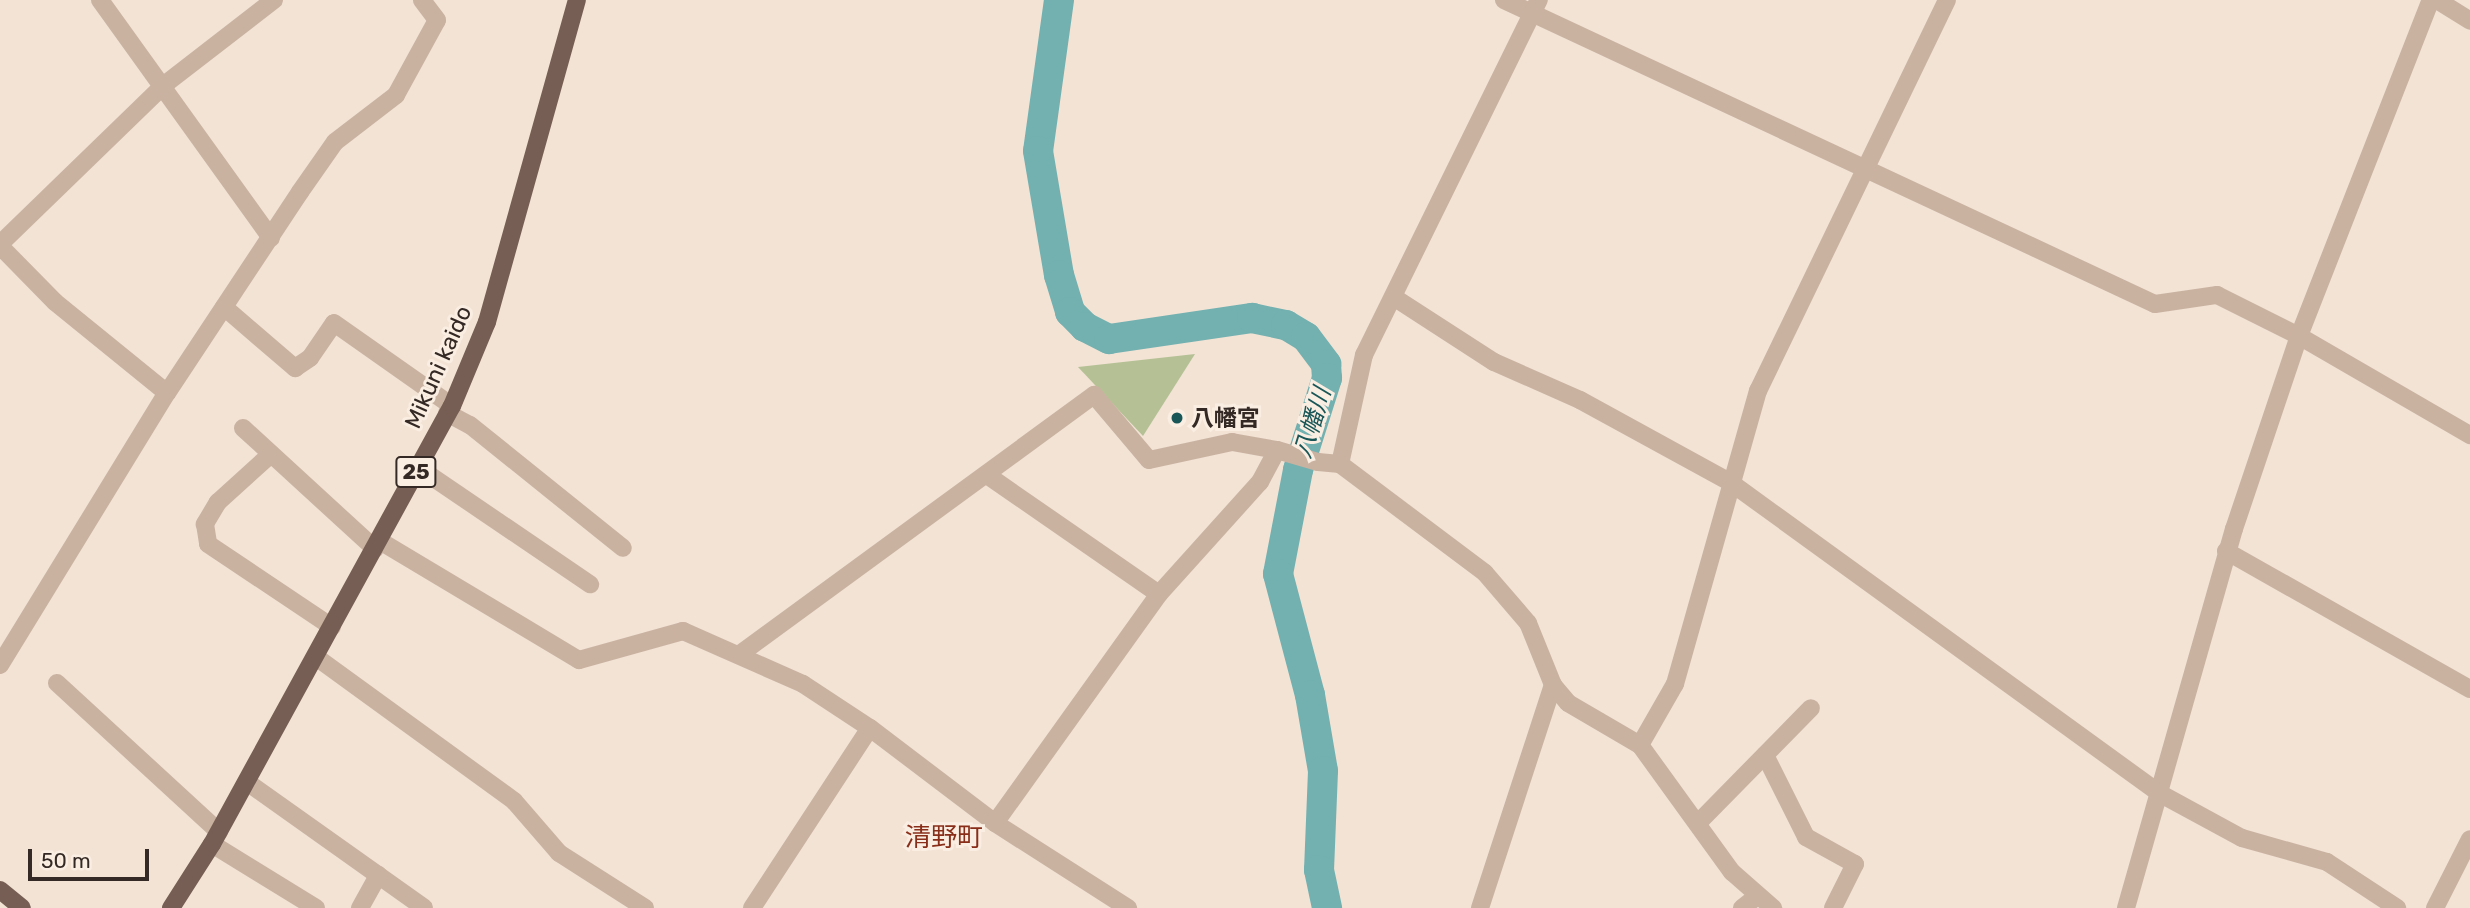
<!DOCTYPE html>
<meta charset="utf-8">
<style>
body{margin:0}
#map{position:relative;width:2470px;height:908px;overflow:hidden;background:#f2e3d5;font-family:Rubik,"Noto Sans JP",sans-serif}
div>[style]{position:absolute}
.green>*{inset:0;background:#b5c195}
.river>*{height:30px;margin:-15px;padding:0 15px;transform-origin:15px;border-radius:15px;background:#73b0b0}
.minor>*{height:18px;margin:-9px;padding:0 9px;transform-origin:9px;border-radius:9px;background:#cab2a1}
.major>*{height:18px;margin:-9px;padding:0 9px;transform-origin:9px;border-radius:9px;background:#775e54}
.dots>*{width:19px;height:19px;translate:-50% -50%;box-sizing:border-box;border:4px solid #faeee2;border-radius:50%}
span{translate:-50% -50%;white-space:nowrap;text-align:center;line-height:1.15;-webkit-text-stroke:6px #faeee2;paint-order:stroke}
.shield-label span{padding:2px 5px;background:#faeee2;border:2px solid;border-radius:5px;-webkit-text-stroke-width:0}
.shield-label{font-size:21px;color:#342924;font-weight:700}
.street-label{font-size:23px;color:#342924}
.poi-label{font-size:23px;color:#342924;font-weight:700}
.left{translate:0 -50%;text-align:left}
.water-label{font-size:24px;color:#185657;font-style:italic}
.quarter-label{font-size:26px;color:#882e19}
.scale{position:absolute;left:28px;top:849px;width:121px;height:32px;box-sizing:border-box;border:4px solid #342924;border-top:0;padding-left:9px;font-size:21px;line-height:24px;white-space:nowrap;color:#342924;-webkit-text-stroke:5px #faeee2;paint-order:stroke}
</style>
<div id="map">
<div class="green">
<i style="clip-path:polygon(1195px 354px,1143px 436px,1078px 367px)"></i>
</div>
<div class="river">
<i style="left:1059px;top:0;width:152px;rotate:97.9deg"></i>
<i style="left:1038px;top:151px;width:126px;rotate:80.4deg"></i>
<i style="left:1059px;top:275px;width:39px;rotate:73deg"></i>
<i style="left:1070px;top:312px;width:21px;rotate:45deg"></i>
<i style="left:1085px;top:327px;width:27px;rotate:27deg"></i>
<i style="left:1109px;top:339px;width:145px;rotate:-8.4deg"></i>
<i style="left:1252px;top:318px;width:35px;rotate:12deg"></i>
<i style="left:1286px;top:325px;width:23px;rotate:31deg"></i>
<i style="left:1306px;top:337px;width:34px;rotate:53deg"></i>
<i style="left:1326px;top:364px;width:14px;rotate:86deg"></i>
<i style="left:1327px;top:378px;width:96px;rotate:107.5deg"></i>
<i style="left:1298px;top:470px;width:106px;rotate:100.9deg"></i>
<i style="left:1278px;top:574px;width:125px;rotate:75.2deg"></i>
<i style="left:1310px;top:695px;width:77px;rotate:80.3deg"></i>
<i style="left:1323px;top:771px;width:99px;rotate:92.3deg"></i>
<i style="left:1319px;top:870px;width:39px;rotate:78deg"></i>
</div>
<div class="minor">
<i style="left:100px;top:0;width:293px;rotate:54.3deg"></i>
<i style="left:1504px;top:0;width:718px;rotate:25.03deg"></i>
<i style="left:2155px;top:304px;width:63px;rotate:-8.3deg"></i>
<i style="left:2217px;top:295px;width:92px;rotate:26.6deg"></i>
<i style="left:2299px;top:336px;width:198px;rotate:30.1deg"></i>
<i style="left:2437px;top:0;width:39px;rotate:32deg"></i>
<i style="left:0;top:244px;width:228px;rotate:-44.1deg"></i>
<i style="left:164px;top:85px;width:139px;rotate:-37.7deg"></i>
<i style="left:0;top:246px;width:78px;rotate:45.5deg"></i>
<i style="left:55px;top:302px;width:144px;rotate:39.1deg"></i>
<i style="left:1395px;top:298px;width:118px;rotate:32.9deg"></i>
<i style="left:1494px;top:362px;width:94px;rotate:23.8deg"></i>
<i style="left:1580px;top:400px;width:171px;rotate:28.7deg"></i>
<i style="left:1730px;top:482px;width:530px;rotate:35.94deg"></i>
<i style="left:2159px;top:793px;width:94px;rotate:28.5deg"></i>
<i style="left:2242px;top:838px;width:88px;rotate:15.8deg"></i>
<i style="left:2327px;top:862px;width:84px;rotate:33.3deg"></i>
<i style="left:224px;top:307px;width:94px;rotate:40.7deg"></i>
<i style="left:295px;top:368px;width:18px;rotate:-34deg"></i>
<i style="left:310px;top:358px;width:42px;rotate:-55.6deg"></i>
<i style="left:334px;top:323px;width:144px;rotate:35.1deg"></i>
<i style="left:447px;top:413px;width:26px;rotate:28deg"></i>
<i style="left:470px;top:425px;width:196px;rotate:38.8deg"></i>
<i style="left:243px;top:428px;width:179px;rotate:42.5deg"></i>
<i style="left:271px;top:454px;width:72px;rotate:137.8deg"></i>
<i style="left:218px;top:502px;width:26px;rotate:121deg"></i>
<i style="left:205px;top:524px;width:20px;rotate:81deg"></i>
<i style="left:208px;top:544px;width:149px;rotate:33.8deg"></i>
<i style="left:1340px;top:464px;width:112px;rotate:-77.6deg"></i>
<i style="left:1364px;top:355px;width:396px;rotate:-63.8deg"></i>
<i style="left:419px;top:468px;width:207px;rotate:34.2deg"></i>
<i style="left:987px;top:475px;width:209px;rotate:34.7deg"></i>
<i style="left:380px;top:541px;width:232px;rotate:30.9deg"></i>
<i style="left:579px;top:660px;width:108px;rotate:-15.6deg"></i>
<i style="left:683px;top:631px;width:131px;rotate:23.8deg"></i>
<i style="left:803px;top:684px;width:80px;rotate:33.3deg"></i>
<i style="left:870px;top:728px;width:157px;rotate:37.2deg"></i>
<i style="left:995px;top:823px;width:158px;rotate:32.6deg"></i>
<i style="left:2226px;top:551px;width:280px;rotate:29.5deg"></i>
<i style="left:740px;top:654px;width:439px;rotate:-36.2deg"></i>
<i style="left:1094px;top:395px;width:85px;rotate:49.8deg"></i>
<i style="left:1149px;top:460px;width:85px;rotate:-12.2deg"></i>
<i style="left:1232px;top:442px;width:46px;rotate:10.1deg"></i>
<i style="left:316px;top:657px;width:245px;rotate:36deg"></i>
<i style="left:514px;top:801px;width:69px;rotate:49.1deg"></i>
<i style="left:559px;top:853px;width:102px;rotate:32.6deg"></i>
<i style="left:0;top:665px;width:319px;rotate:-58.5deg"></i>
<i style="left:167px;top:393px;width:241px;rotate:-56.5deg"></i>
<i style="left:300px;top:192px;width:61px;rotate:-55deg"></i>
<i style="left:335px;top:142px;width:77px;rotate:-37.6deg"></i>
<i style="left:396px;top:95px;width:85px;rotate:-61.3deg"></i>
<i style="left:437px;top:20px;width:25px;rotate:-127deg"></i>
<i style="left:57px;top:683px;width:220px;rotate:42.6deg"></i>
<i style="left:1640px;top:745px;width:70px;rotate:-60.2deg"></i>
<i style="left:1675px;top:684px;width:305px;rotate:-74.2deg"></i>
<i style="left:1758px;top:391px;width:434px;rotate:-64.2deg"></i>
<i style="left:1765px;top:755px;width:92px;rotate:63.4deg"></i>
<i style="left:1806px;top:837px;width:56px;rotate:28.9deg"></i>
<i style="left:1855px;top:864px;width:49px;rotate:116.6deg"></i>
<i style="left:247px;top:782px;width:217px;rotate:35.4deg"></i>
<i style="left:995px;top:823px;width:282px;rotate:-54.4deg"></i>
<i style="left:1159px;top:594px;width:151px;rotate:-48deg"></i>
<i style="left:1260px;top:482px;width:36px;rotate:-62deg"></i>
<i style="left:1277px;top:450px;width:43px;rotate:16.3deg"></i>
<i style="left:1318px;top:462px;width:22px;rotate:5deg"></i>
<i style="left:1340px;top:464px;width:181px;rotate:36.9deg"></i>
<i style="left:1485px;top:573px;width:66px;rotate:49.3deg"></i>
<i style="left:1528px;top:623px;width:67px;rotate:68deg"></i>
<i style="left:1553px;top:685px;width:23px;rotate:50deg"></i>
<i style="left:1568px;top:703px;width:83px;rotate:30.3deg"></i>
<i style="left:1640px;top:745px;width:157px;rotate:54.1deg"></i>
<i style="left:1732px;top:872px;width:55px;rotate:41.3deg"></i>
<i style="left:1698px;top:823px;width:161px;rotate:-45.5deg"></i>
<i style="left:212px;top:844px;width:122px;rotate:31.6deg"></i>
<i style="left:360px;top:908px;width:38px;rotate:-61deg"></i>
<i style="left:752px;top:908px;width:215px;rotate:-56.8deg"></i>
<i style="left:1480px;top:908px;width:235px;rotate:-71.9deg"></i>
<i style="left:1742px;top:908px;width:18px;rotate:-38deg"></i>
<i style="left:2126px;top:908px;width:394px;rotate:-74.1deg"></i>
<i style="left:2234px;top:529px;width:204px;rotate:-71.4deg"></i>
<i style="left:2299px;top:336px;width:361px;rotate:-68.6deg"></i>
<i style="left:2435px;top:908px;width:77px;rotate:-63.1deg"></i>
</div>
<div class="major">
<i style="left:0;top:890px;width:28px;rotate:39deg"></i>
<i style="left:171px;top:908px;width:76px;rotate:-57.4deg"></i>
<i style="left:212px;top:844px;width:499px;rotate:-61.3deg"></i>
<i style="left:452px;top:406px;width:91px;rotate:-67.4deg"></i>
<i style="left:487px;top:322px;width:334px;rotate:-74.4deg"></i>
</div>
<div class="dots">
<i style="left:1177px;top:418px;background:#185657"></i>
</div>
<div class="shield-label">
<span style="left:416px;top:472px">25</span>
</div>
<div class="street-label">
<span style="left:438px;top:367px;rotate:-66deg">Mikuni kaido</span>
</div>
<div class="poi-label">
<span class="left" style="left:1191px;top:418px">八幡宮</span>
</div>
<div class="water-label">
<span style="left:1313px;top:423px;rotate:-73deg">八幡川</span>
</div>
<div class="quarter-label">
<span style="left:944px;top:838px">清野町</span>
</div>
<div class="scale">50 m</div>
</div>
